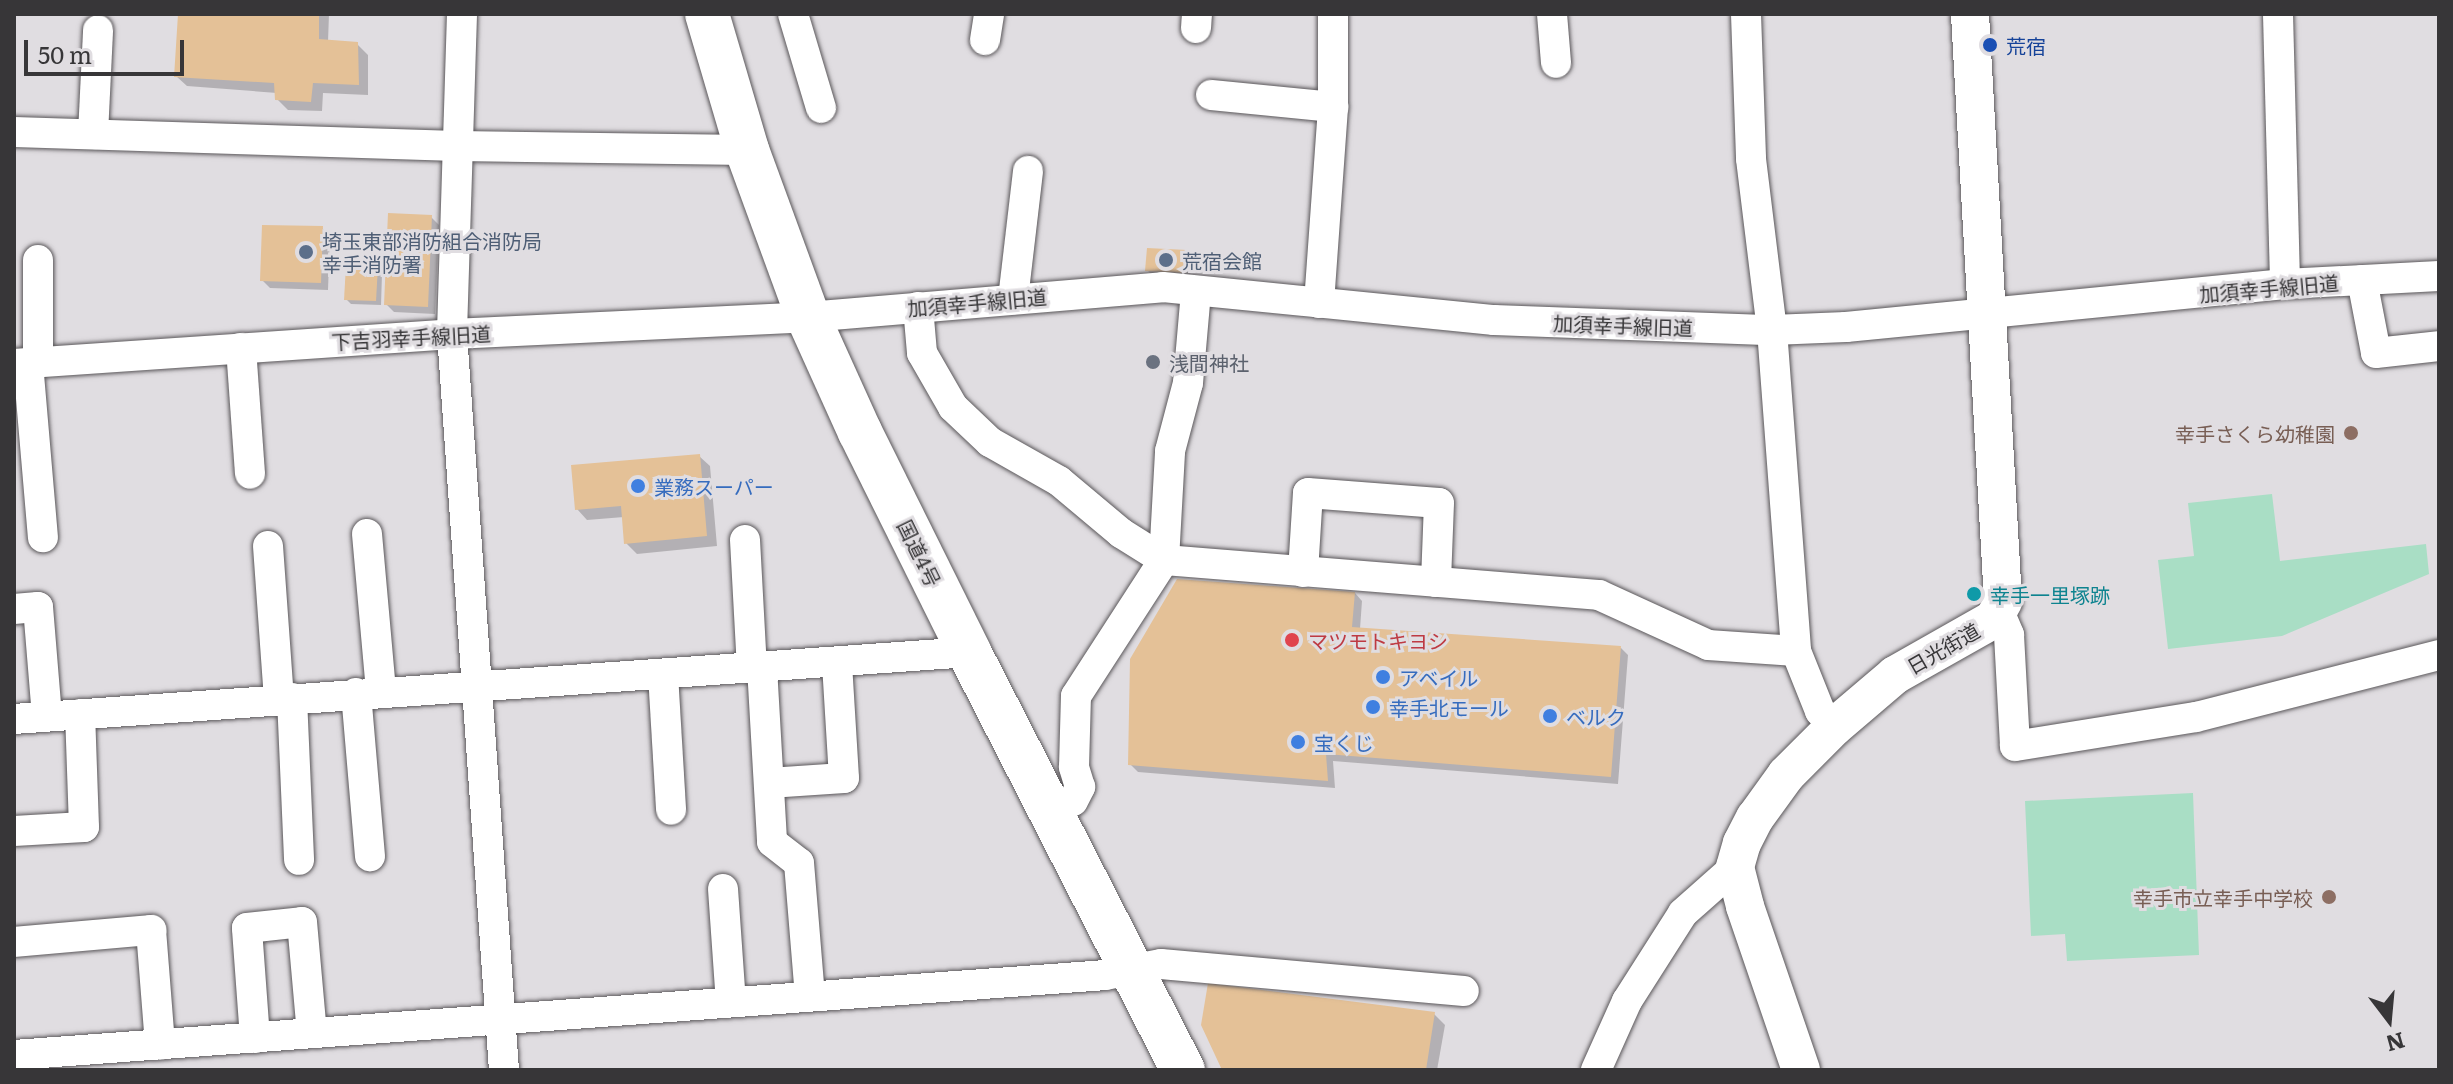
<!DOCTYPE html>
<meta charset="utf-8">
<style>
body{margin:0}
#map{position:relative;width:2453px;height:1084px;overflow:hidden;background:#e0dde1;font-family:Literata,"Noto Sans JP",serif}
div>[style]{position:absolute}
.green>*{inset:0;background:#a9dec5}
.shadow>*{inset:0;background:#0003}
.building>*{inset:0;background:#e4c197}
.roads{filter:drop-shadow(0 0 2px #5a575a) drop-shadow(0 0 2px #5a575a)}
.minor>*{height:30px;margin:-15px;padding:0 15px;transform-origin:15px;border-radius:15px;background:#fff}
.major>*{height:38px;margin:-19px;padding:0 19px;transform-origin:19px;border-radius:19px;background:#fff}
.highway>*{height:44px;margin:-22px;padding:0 22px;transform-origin:22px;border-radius:22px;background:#fff}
.dots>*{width:22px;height:22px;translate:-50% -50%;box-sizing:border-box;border:4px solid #e0dde1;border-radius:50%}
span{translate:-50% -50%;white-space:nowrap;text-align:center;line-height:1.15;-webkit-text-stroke:6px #e0dde1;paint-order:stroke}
.transit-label{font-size:20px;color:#164399}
.left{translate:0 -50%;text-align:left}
.service-label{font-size:20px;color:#4e5e75}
.street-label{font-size:20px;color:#373638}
.worship-label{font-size:20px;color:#5b616d}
.education-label{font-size:20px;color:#785e54}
.right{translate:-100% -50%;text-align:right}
.shop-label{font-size:20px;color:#366cbe}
.culture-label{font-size:20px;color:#0d838f}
.health-label{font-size:20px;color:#be3a42}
.frame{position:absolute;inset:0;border:16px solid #373638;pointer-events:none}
.north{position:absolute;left:2349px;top:980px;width:80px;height:80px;-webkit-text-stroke:6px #e0dde1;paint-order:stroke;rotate:164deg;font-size:22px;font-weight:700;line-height:32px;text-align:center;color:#373638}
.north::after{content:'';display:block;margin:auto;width:28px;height:36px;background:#373638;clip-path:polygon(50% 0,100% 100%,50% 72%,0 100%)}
.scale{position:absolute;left:24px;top:40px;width:160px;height:36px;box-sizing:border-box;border:4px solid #373638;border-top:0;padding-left:10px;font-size:24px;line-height:28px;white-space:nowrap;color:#373638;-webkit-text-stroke:6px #e0dde1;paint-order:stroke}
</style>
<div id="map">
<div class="green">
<i style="clip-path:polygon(2272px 494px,2280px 561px,2426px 544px,2429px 574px,2282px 636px,2168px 649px,2158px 560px,2194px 556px,2188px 503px)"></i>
<i style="clip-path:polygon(2193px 793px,2199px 955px,2067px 961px,2065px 934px,2031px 936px,2025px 801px)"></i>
</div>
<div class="shadow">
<i style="clip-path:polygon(180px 14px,329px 14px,328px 42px,357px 44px,368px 55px,368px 95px,323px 93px,322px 111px,288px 110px,277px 99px,277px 93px,187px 86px,176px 76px)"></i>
<i style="clip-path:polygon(431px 217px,439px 225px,435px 314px,394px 312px,386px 304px)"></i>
<i style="clip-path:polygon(322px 228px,330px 236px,328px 290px,270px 288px,262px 280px)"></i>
<i style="clip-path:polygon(1187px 252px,1192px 257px,1190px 277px,1152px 275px,1147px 270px)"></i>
<i style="clip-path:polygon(377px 268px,382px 273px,381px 305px,351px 304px,346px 299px)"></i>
<i style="clip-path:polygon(699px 456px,710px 466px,717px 546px,637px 554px,626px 543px,624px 517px,587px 520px,577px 509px)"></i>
<i style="clip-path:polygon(1355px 593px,1362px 601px,1360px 629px,1621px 648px,1628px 655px,1618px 784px,1333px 761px,1335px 788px,1138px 772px,1130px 764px)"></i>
<i style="clip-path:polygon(1434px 1014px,1445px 1025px,1437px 1070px,1224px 1070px)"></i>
</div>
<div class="building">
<i style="clip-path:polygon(178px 14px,319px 14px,319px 39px,358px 42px,359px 85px,313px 83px,311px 102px,275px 100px,274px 83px,174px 77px)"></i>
<i style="clip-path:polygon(388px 213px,432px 215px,428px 307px,384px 305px)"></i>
<i style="clip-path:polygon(262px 225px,323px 226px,321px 283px,260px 281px)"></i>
<i style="clip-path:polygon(1147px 248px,1187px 250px,1186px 273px,1145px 271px)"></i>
<i style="clip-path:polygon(346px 265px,378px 266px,376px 301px,344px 300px)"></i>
<i style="clip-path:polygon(700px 454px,707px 536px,624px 544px,621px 506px,575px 510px,571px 465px)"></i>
<i style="clip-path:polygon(1177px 579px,1355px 592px,1352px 627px,1621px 646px,1611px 777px,1326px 754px,1328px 781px,1128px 765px,1130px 659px)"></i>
<i style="clip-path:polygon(1208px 983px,1435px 1012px,1426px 1070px,1222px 1070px,1201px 1025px)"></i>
</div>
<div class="roads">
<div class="minor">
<i style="left:462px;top:14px;width:320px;rotate:91.8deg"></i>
<i style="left:452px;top:334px;width:738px;rotate:85.96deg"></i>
<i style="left:793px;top:14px;width:98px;rotate:73.4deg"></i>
<i style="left:1552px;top:14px;width:49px;rotate:85.3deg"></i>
<i style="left:1746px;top:14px;width:145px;rotate:88deg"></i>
<i style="left:1751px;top:159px;width:172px;rotate:83deg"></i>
<i style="left:1772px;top:330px;width:322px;rotate:85.7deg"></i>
<i style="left:1796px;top:651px;width:65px;rotate:68.2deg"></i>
<i style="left:1820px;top:711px;width:21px;rotate:49deg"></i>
<i style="left:2278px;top:14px;width:270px;rotate:88.5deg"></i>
<i style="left:1196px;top:28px;width:14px;rotate:-86deg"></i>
<i style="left:985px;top:40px;width:26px;rotate:-81deg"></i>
<i style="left:1211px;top:95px;width:123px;rotate:5.6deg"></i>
<i style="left:14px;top:132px;width:443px;rotate:1.8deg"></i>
<i style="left:457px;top:146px;width:290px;rotate:0.8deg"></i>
<i style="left:93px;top:134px;width:104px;rotate:-87.2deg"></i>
<i style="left:38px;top:260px;width:103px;rotate:90deg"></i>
<i style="left:2362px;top:280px;width:74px;rotate:79.1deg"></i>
<i style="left:2376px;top:353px;width:63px;rotate:-6.3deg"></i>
<i style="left:1013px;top:299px;width:129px;rotate:-83.3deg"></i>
<i style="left:1319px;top:303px;width:196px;rotate:-85.9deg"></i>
<i style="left:1333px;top:107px;width:93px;rotate:-90deg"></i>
<i style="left:918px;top:307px;width:46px;rotate:85deg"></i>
<i style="left:922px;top:353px;width:62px;rotate:60.1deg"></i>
<i style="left:953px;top:407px;width:51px;rotate:43.4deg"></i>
<i style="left:990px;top:442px;width:79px;rotate:29.5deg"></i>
<i style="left:1059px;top:481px;width:81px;rotate:40deg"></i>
<i style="left:1121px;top:533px;width:51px;rotate:32.1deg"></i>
<i style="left:1164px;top:560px;width:436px;rotate:4.6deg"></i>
<i style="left:1599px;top:595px;width:120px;rotate:24.6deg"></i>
<i style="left:1708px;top:645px;width:88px;rotate:3.9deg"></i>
<i style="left:241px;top:348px;width:126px;rotate:85.9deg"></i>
<i style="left:28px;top:363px;width:175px;rotate:85.1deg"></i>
<i style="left:14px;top:364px;width:439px;rotate:-3.9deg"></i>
<i style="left:452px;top:334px;width:356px;rotate:-2.7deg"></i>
<i style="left:808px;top:317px;width:356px;rotate:-4.8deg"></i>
<i style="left:1163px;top:287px;width:333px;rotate:5.7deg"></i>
<i style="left:1494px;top:320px;width:278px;rotate:2.1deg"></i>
<i style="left:1772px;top:330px;width:74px;rotate:-2.3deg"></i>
<i style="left:1846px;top:327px;width:441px;rotate:-5.6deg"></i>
<i style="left:2285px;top:284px;width:154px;rotate:-3deg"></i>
<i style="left:367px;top:534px;width:159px;rotate:84.9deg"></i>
<i style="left:745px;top:540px;width:128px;rotate:86.9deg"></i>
<i style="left:268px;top:546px;width:153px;rotate:85.9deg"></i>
<i style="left:1303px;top:572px;width:79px;rotate:-86.4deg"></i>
<i style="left:1308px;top:493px;width:131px;rotate:4.4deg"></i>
<i style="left:1439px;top:503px;width:79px;rotate:92.2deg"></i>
<i style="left:14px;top:609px;width:24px;rotate:-5deg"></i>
<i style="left:38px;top:607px;width:109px;rotate:85.3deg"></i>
<i style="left:1999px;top:611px;width:26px;rotate:67deg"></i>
<i style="left:2009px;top:635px;width:111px;rotate:86.9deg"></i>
<i style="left:2015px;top:746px;width:183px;rotate:-9.1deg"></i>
<i style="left:2196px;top:717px;width:251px;rotate:-14.3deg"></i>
<i style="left:762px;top:667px;width:175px;rotate:86.7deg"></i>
<i style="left:772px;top:842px;width:34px;rotate:38deg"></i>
<i style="left:799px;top:863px;width:133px;rotate:85.3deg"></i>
<i style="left:663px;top:674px;width:136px;rotate:86.6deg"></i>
<i style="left:356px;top:693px;width:164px;rotate:85.1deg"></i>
<i style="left:292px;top:698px;width:162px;rotate:87.5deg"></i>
<i style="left:14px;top:719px;width:957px;rotate:-4.01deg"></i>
<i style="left:769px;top:783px;width:75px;rotate:-3.8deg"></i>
<i style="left:844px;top:778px;width:116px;rotate:-93.5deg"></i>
<i style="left:1050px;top:812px;width:25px;rotate:-26deg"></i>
<i style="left:1073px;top:801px;width:16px;rotate:-63deg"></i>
<i style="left:1080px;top:787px;width:21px;rotate:-107deg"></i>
<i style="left:1074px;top:767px;width:71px;rotate:-88.4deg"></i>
<i style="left:1076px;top:696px;width:162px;rotate:-57.1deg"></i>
<i style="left:1164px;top:560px;width:109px;rotate:-86.8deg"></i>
<i style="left:1170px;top:451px;width:70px;rotate:-75.2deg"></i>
<i style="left:1188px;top:383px;width:92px;rotate:-85deg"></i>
<i style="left:14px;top:831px;width:70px;rotate:-3.3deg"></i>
<i style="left:84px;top:827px;width:113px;rotate:-92deg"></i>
<i style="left:723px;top:889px;width:113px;rotate:86deg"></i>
<i style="left:14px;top:942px;width:138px;rotate:-5deg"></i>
<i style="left:151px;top:930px;width:115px;rotate:85.5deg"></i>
<i style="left:255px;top:1038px;width:110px;rotate:-94.2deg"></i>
<i style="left:247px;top:928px;width:55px;rotate:-6.2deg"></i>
<i style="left:302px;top:922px;width:111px;rotate:84.9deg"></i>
<i style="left:14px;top:1055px;width:1094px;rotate:-4.19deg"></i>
<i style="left:1105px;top:975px;width:57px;rotate:-11.1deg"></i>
<i style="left:1161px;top:964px;width:304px;rotate:5.1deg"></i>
<i style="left:1596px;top:1070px;width:76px;rotate:-65.8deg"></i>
<i style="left:1627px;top:1001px;width:104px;rotate:-57.5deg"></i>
<i style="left:1683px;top:913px;width:69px;rotate:-41.5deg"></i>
</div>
<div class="major">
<i style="left:1801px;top:1070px;width:173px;rotate:-108.9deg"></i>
<i style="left:1745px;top:906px;width:40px;rotate:-104.4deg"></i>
<i style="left:1735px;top:867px;width:25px;rotate:-74deg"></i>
<i style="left:1742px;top:843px;width:28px;rotate:-63deg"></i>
<i style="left:1755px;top:818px;width:53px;rotate:-54.2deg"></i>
<i style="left:1786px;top:775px;width:68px;rotate:-45deg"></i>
<i style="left:1834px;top:727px;width:80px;rotate:-40.4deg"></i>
<i style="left:1895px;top:675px;width:114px;rotate:-29.5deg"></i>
<i style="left:1994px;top:619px;width:20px;rotate:-63deg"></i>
<i style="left:2003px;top:601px;width:588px;rotate:-93.22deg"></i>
</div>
<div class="highway">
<i style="left:707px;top:14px;width:142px;rotate:73.6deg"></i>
<i style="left:747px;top:150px;width:178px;rotate:69.9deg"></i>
<i style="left:808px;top:317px;width:126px;rotate:65.7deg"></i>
<i style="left:860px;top:432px;width:246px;rotate:63.6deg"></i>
<i style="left:969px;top:652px;width:470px;rotate:62.9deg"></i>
</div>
</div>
<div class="dots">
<i style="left:1990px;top:45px;background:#1a4fb4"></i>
<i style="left:306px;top:252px;background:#5c6f8a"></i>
<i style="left:1166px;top:260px;background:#5c6f8a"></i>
<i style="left:1153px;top:362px;background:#6b7280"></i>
<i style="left:2351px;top:433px;background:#8d6e63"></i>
<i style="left:638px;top:486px;background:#3f7fe0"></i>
<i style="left:1974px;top:594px;background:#0f9aa8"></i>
<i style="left:1292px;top:640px;background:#e0444e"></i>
<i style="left:1383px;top:677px;background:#3f7fe0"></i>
<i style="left:1373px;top:707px;background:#3f7fe0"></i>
<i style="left:1550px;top:716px;background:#3f7fe0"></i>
<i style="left:1298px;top:742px;background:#3f7fe0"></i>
<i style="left:2329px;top:897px;background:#8d6e63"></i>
</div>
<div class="transit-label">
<span class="left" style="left:2006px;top:45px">荒宿</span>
</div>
<div class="service-label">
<span class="left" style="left:322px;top:252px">埼玉東部消防組合消防局<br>幸手消防署</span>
<span class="left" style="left:1182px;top:260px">荒宿会館</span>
</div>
<div class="street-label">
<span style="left:2269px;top:288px;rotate:-5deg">加須幸手線旧道</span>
<span style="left:977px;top:302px;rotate:-5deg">加須幸手線旧道</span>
<span style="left:1623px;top:325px;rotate:2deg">加須幸手線旧道</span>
<span style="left:411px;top:337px;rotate:-3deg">下吉羽幸手線旧道</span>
<span style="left:920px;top:553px;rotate:64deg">国道4号</span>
<span style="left:1943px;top:648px;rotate:-30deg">日光街道</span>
</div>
<div class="worship-label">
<span class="left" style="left:1169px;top:362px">浅間神社</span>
</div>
<div class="education-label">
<span class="right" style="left:2335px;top:433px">幸手さくら幼稚園</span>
<span class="right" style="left:2313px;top:897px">幸手市立幸手中学校</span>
</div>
<div class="shop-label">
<span class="left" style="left:654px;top:486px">業務スーパー</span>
<span class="left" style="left:1399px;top:677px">アベイル</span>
<span class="left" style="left:1389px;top:707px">幸手北モール</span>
<span class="left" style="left:1566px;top:716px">ベルク</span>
<span class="left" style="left:1314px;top:742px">宝くじ</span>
</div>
<div class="culture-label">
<span class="left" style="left:1990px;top:594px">幸手一里塚跡</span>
</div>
<div class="health-label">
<span class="left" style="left:1308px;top:640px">マツモトキヨシ</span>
</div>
<div class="frame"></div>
<div class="north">N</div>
<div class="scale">50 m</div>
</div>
